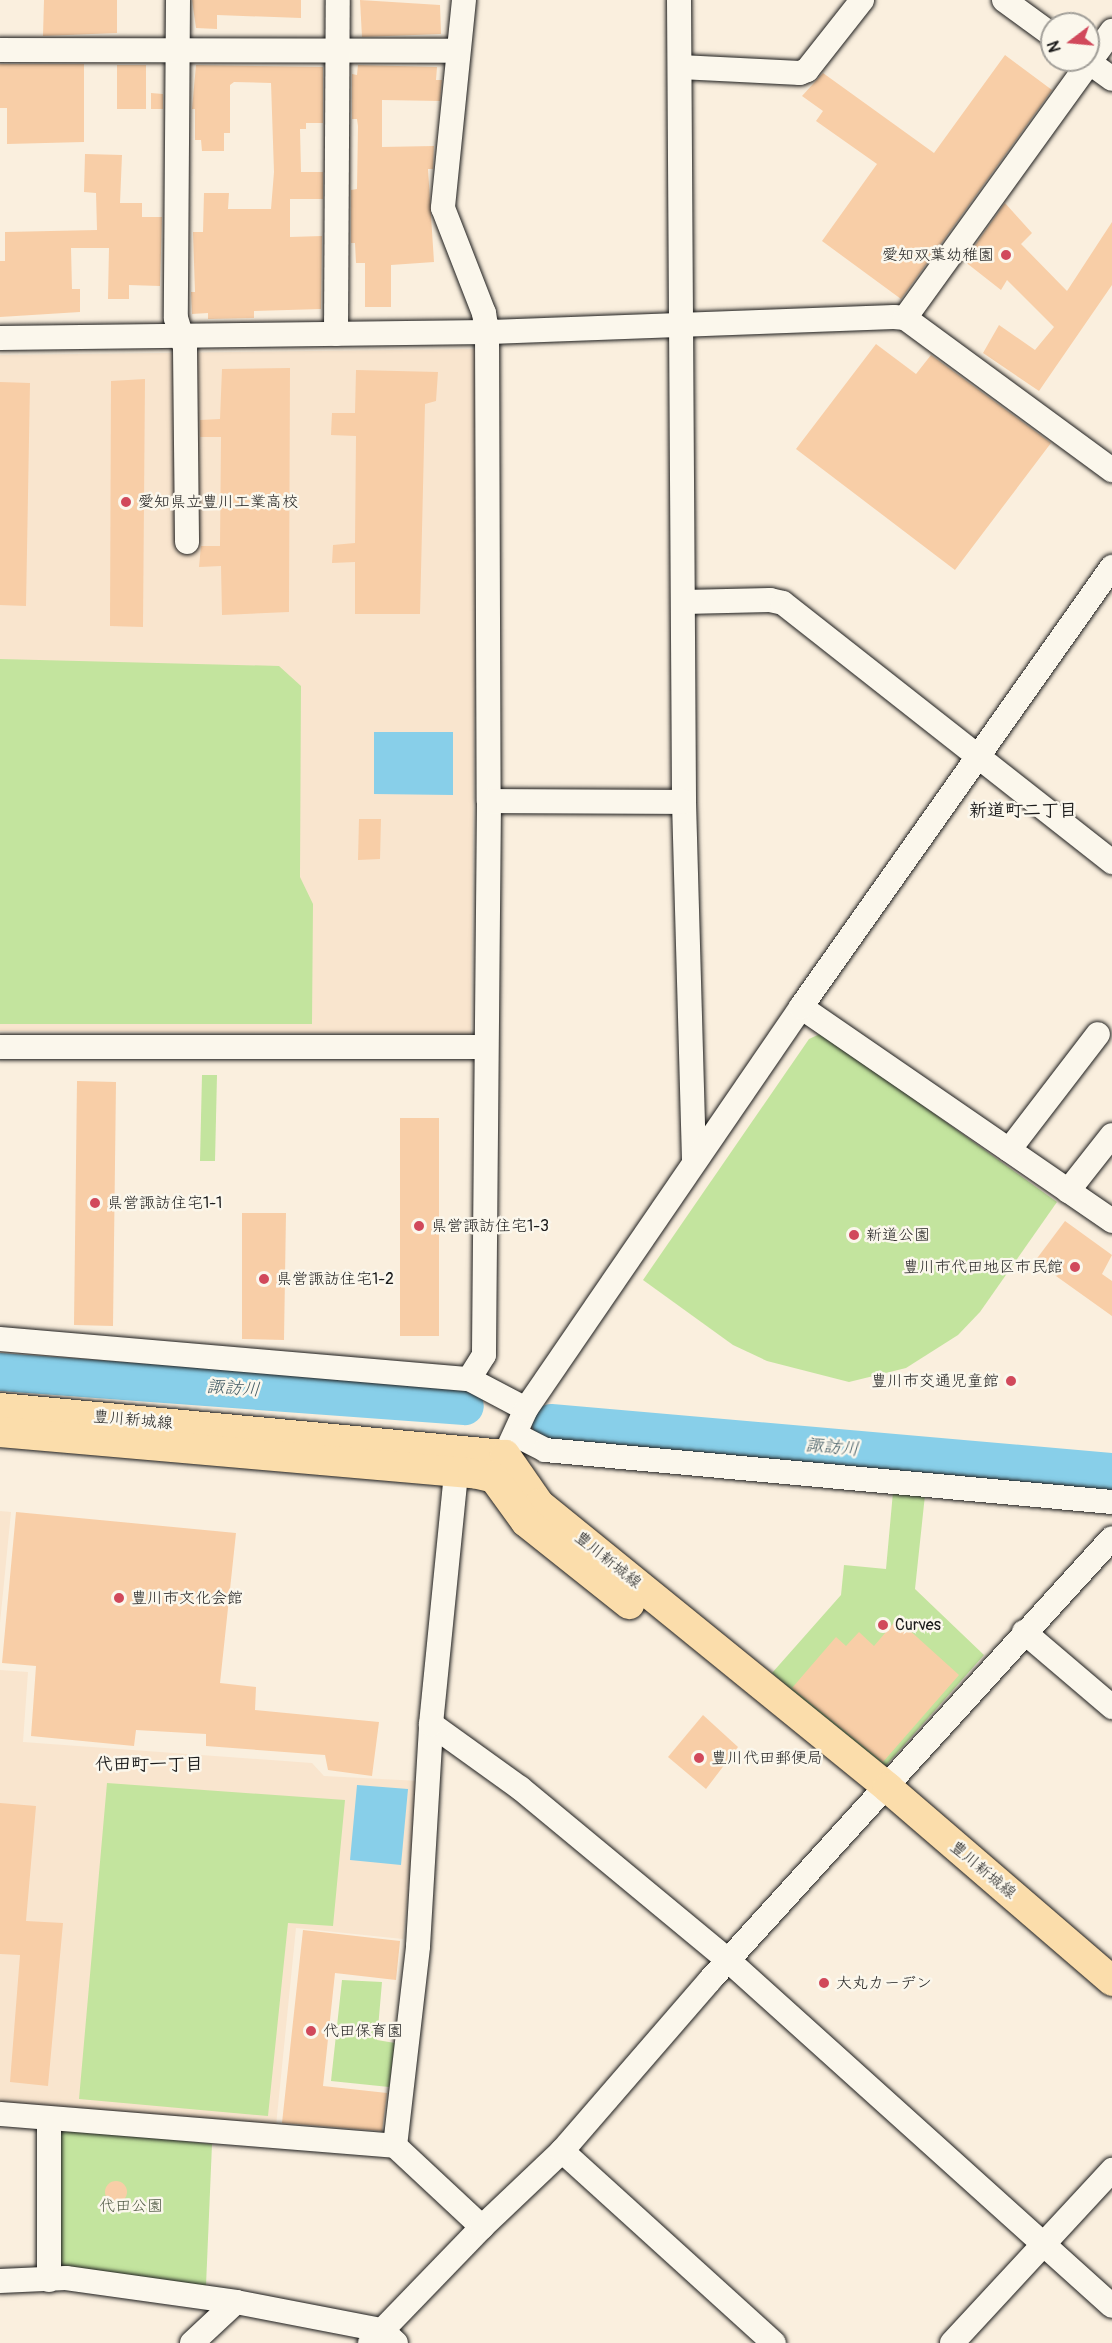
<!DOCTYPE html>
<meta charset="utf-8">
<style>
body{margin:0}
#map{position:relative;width:1112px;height:2343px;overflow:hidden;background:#faefde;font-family:Pangolin,"Klee One",sans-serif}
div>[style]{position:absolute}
.built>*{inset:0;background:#f9e5ce}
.green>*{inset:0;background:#c3e49e}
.water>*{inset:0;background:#88cfe9}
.river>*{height:38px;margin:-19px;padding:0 19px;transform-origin:19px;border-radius:19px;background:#88cfe9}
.building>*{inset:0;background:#f8cea7}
.round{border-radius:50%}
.roads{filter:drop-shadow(0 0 2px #1c1c1c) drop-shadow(0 0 2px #1c1c1c)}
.minor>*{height:24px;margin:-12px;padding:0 12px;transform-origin:12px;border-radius:12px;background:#fbf7ec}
.major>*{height:30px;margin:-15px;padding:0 15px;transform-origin:15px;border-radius:15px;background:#fbddab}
.dots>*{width:16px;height:16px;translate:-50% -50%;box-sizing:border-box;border:3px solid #fbf7ec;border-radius:50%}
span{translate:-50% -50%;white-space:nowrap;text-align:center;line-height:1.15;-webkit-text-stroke:5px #fbf7ec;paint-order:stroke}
.poi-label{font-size:16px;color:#1c1c1c}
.right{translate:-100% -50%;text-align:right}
.left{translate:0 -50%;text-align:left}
.street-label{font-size:16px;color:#1c1c1c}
.park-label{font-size:16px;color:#4e5843}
.neighbourhood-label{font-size:18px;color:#1c1c1c;font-weight:700}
.water-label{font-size:18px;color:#425b64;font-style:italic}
.north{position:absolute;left:1040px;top:12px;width:60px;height:60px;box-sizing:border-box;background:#fbf7ec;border:2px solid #a29f99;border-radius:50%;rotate:254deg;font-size:16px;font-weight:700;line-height:24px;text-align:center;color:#1c1c1c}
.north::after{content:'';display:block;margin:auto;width:21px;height:27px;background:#d1495b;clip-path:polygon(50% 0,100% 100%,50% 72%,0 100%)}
</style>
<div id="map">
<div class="built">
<i style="clip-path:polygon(478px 349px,471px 1034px,0 1031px,0 355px)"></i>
<i style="clip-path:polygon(0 1511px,11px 1512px,0 1623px)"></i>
<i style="clip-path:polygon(0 1670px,28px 1672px,23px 1742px,312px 1763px,324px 1776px,420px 1781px,403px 1939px,296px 1928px,276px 2126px,0 2102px)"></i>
</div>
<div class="green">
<i style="clip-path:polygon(0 659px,279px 666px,301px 686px,300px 877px,313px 904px,312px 1024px,0 1024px)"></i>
<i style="clip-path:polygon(822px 1033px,1057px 1202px,980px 1312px,958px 1335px,906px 1368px,849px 1382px,767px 1361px,733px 1345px,643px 1280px,809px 1039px)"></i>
<i style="clip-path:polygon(202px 1075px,217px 1075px,215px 1161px,200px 1161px)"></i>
<i style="clip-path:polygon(893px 1492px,925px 1495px,915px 1589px,984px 1655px,882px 1770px,772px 1673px,841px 1595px,844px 1565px,886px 1569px)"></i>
<i style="clip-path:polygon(107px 1783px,345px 1800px,333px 1926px,288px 1923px,268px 2116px,79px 2099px)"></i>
<i style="clip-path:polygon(342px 1980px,382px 1982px,377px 2040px,395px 2043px,389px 2087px,331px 2081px)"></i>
<i style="clip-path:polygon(65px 2129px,212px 2144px,206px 2286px,65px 2268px,57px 2263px,57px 2137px)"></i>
</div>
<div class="water">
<i style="clip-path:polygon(374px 732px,453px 732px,453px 795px,374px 794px)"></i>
<i style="clip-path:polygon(357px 1785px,408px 1789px,401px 1865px,350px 1860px)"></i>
</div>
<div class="river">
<i style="left:0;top:1372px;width:466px;rotate:4.2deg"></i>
<i style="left:551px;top:1423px;width:563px;rotate:4.99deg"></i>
</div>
<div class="building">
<i style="clip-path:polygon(44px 0,117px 0,117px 33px,43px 36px)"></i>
<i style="clip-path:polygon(192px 0,301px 0,301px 18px,217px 15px,217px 29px,196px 28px)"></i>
<i style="clip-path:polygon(360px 0,440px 5px,441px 34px,362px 37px)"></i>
<i style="clip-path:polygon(1005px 55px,1052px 90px,901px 299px,822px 241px,877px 164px,816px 121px,823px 111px,802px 96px,823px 73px,934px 153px)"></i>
<i style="clip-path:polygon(0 64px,84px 64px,84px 142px,7px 144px,7px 108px,0 108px)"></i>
<i style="clip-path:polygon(117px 65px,146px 65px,146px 109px,117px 109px)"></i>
<i style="clip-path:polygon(196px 65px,323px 67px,323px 123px,306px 123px,306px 129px,300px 129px,301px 172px,323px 172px,323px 199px,290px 199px,290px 237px,322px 236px,321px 309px,254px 311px,254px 318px,208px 319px,208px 313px,192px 314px,191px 292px,195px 292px,193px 232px,203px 232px,204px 193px,229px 193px,228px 209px,271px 209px,274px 172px,271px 83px,234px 82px,230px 85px,230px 133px,224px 133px,224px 151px,202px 151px,201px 140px,195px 140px,195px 109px,192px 109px)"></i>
<i style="clip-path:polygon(358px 65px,437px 67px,436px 80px,442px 80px,440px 101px,382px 100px,382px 147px,434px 146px,433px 169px,428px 169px,434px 262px,391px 265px,391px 307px,365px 307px,365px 263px,356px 263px,355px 243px,351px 243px,351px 190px,357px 189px,358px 126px,357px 119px,352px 119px,352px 74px,357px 75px)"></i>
<i style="clip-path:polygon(151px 93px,163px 94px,163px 109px,151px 109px)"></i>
<i style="clip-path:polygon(85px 154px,122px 155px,120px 203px,142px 203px,142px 217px,162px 217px,160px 286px,129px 285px,129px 299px,108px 299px,109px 248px,71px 248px,72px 289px,80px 289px,80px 312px,0 317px,0 261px,5px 261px,5px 232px,97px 230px,96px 193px,84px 192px)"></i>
<i style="clip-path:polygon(1005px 203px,1032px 233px,1021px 244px,1067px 291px,1112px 222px,1112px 285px,1039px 391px,983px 353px,999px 325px,1035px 350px,1054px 327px,1007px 280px,1001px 290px,964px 261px)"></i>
<i style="clip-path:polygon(876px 344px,916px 374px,931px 355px,1051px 443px,955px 570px,796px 449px)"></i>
<i style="clip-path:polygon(290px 368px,289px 612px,222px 615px,221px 566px,199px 567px,201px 546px,220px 546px,221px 437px,200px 437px,200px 420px,220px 419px,222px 369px)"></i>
<i style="clip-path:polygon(356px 370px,438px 372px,436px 401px,425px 404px,420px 614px,355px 614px,355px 562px,332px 563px,333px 545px,355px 543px,356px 436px,331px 435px,332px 413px,355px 413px)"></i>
<i style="clip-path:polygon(145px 379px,143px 627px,110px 626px,111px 381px)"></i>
<i style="clip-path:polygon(0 382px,30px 383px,26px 606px,0 605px)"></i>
<i style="clip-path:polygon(359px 819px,381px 819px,380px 859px,358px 860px)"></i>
<i style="clip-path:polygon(77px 1081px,116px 1082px,113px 1326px,74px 1325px)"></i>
<i style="clip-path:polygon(400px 1118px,439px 1118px,439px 1336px,400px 1336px)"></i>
<i style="clip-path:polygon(242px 1213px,286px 1213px,284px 1340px,242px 1339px)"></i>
<i style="clip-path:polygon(1065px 1221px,1112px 1255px,1102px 1274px,1112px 1281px,1112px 1316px,1035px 1261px)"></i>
<i style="clip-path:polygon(16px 1512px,236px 1533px,220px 1683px,256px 1687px,255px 1710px,379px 1722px,372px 1776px,328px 1770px,325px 1755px,206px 1746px,206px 1734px,136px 1730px,134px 1746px,31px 1736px,36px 1666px,2px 1663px)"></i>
<i style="clip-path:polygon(897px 1619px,959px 1675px,883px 1762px,792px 1688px,836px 1637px,846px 1646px,859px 1632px,874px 1646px)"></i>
<i style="clip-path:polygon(703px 1715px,738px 1747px,706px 1789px,668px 1757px)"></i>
<i style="clip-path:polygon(0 1803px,36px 1806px,26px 1921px,63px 1923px,48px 2086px,10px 2082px,20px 1955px,0 1954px)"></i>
<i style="clip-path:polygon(303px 1930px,400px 1941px,396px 1980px,335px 1973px,323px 2086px,387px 2093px,382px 2131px,282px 2123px)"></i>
<i class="round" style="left:105px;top:2181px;width:22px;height:22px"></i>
</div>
<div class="roads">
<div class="minor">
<i style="left:178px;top:0;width:318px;rotate:90.4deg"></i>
<i style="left:176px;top:318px;width:31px;rotate:73deg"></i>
<i style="left:185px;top:348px;width:194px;rotate:89.4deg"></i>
<i style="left:464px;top:0;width:209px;rotate:95.8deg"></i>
<i style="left:443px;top:208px;width:113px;rotate:68.7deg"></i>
<i style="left:484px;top:313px;width:19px;rotate:81deg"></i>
<i style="left:487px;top:332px;width:469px;rotate:89.8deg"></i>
<i style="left:489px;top:801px;width:554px;rotate:90.52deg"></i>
<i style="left:484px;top:1355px;width:28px;rotate:122deg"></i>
<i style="left:679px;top:0;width:802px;rotate:89.64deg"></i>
<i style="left:684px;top:802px;width:359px;rotate:88.4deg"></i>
<i style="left:1004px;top:0;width:59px;rotate:36.1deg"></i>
<i style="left:0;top:50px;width:458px;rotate:0.1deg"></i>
<i style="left:1086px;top:60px;width:32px;rotate:36deg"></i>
<i style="left:680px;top:67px;width:120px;rotate:2.9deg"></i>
<i style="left:800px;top:73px;width:8px;rotate:-23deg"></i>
<i style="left:807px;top:70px;width:89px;rotate:-51.8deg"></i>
<i style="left:905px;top:318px;width:354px;rotate:-54.2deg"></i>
<i style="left:336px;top:334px;width:334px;rotate:-89.7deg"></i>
<i style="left:0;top:338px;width:487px;rotate:-0.7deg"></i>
<i style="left:487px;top:332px;width:407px;rotate:-2.1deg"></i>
<i style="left:894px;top:317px;width:11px;rotate:5deg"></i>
<i style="left:905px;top:318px;width:257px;rotate:36.3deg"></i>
<i style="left:684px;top:602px;width:86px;rotate:-1.3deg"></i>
<i style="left:770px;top:600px;width:13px;rotate:13deg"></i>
<i style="left:783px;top:603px;width:419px;rotate:38.2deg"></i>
<i style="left:489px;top:801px;width:195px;rotate:0.3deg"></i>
<i style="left:801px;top:1007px;width:378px;rotate:34.5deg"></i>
<i style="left:0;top:1047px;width:486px"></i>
<i style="left:1009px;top:1150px;width:146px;rotate:-52.5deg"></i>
<i style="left:1068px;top:1191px;width:71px;rotate:-51.8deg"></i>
<i style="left:0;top:1339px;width:471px;rotate:4.9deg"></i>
<i style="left:469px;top:1379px;width:64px;rotate:27.8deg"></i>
<i style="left:516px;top:1435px;width:33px;rotate:27deg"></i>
<i style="left:545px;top:1450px;width:569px;rotate:5.24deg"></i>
<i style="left:497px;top:1472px;width:69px;rotate:-65.3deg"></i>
<i style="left:526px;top:1409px;width:487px;rotate:-55.6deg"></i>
<i style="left:801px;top:1007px;width:539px;rotate:-54.75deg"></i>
<i style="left:1024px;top:1632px;width:116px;rotate:40.4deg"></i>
<i style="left:431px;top:1724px;width:110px;rotate:35.7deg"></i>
<i style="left:520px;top:1788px;width:271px;rotate:39.6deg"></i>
<i style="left:729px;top:1961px;width:515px;rotate:42.01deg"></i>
<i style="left:0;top:2114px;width:396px;rotate:4.6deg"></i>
<i style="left:395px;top:2146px;width:119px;rotate:43deg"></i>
<i style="left:49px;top:2121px;width:159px;rotate:90deg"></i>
<i style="left:395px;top:2146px;width:201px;rotate:-83.4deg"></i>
<i style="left:418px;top:1946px;width:222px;rotate:-86.6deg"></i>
<i style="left:431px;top:1724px;width:253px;rotate:-84.3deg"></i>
<i style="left:562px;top:2151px;width:286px;rotate:42.2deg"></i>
<i style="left:0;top:2281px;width:66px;rotate:-2.6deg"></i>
<i style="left:66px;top:2278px;width:172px;rotate:8deg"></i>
<i style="left:236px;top:2302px;width:149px;rotate:10.9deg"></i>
<i style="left:382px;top:2330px;width:19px;rotate:43deg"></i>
<i style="left:192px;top:2343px;width:60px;rotate:-43deg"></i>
<i style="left:370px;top:2343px;width:161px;rotate:-46deg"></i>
<i style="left:482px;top:2227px;width:110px;rotate:-43.5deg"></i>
<i style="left:562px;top:2151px;width:226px;rotate:-49.1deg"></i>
<i style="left:710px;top:1980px;width:597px;rotate:-47.71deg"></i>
<i style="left:952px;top:2343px;width:236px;rotate:-47.2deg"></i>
</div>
<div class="major">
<i style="left:0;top:1408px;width:507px;rotate:5.32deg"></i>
<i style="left:505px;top:1455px;width:60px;rotate:55.2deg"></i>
<i style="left:539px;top:1504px;width:450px;rotate:39.1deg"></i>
<i style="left:888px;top:1788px;width:296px;rotate:40.7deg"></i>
<i style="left:0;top:1432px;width:475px;rotate:5deg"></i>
<i style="left:473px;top:1473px;width:22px;rotate:13deg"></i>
<i style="left:494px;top:1478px;width:54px;rotate:54deg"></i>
<i style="left:526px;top:1522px;width:132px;rotate:38.5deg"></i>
</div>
</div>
<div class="dots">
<i style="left:1006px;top:255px;background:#d1495b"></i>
<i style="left:126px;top:502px;background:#d1495b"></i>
<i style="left:95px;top:1203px;background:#d1495b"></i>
<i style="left:419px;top:1226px;background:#d1495b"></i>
<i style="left:854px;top:1235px;background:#d1495b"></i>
<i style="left:1075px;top:1267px;background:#d1495b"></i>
<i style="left:264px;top:1279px;background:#d1495b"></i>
<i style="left:1011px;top:1381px;background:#d1495b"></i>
<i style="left:119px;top:1598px;background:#d1495b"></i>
<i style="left:883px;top:1625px;background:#d1495b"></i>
<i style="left:699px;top:1758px;background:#d1495b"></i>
<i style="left:824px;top:1983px;background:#d1495b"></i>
<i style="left:311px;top:2031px;background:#d1495b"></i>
</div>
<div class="poi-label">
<span class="right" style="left:994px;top:255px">愛知双葉幼稚園</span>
<span class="left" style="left:138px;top:502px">愛知県立豊川工業高校</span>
<span class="left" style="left:107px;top:1203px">県営諏訪住宅1-1</span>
<span class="left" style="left:431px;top:1226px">県営諏訪住宅1-3</span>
<span class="left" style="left:866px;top:1235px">新道公園</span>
<span class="right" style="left:1063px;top:1267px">豊川市代田地区市民館</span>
<span class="left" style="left:276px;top:1279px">県営諏訪住宅1-2</span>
<span class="right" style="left:999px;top:1381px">豊川市交通児童館</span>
<span class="left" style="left:131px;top:1598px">豊川市文化会館</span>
<span class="left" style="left:895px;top:1625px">Curves</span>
<span class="left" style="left:711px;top:1758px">豊川代田郵便局</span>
<span class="left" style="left:836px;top:1983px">大丸カーデン</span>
<span class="left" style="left:323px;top:2031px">代田保育園</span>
</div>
<div class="street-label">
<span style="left:133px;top:1420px;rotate:5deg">豊川新城線</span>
<span style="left:608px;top:1560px;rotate:39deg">豊川新城線</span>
<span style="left:983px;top:1870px;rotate:40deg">豊川新城線</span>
</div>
<div class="park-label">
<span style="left:131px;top:2206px">代田公園</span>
</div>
<div class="neighbourhood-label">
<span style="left:1023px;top:811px">新道町二丁目</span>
<span style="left:149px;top:1765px">代田町一丁目</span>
</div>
<div class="water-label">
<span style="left:233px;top:1389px;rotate:4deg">諏訪川</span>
<span style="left:832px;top:1448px;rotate:5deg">諏訪川</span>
</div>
<div class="north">N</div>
</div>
